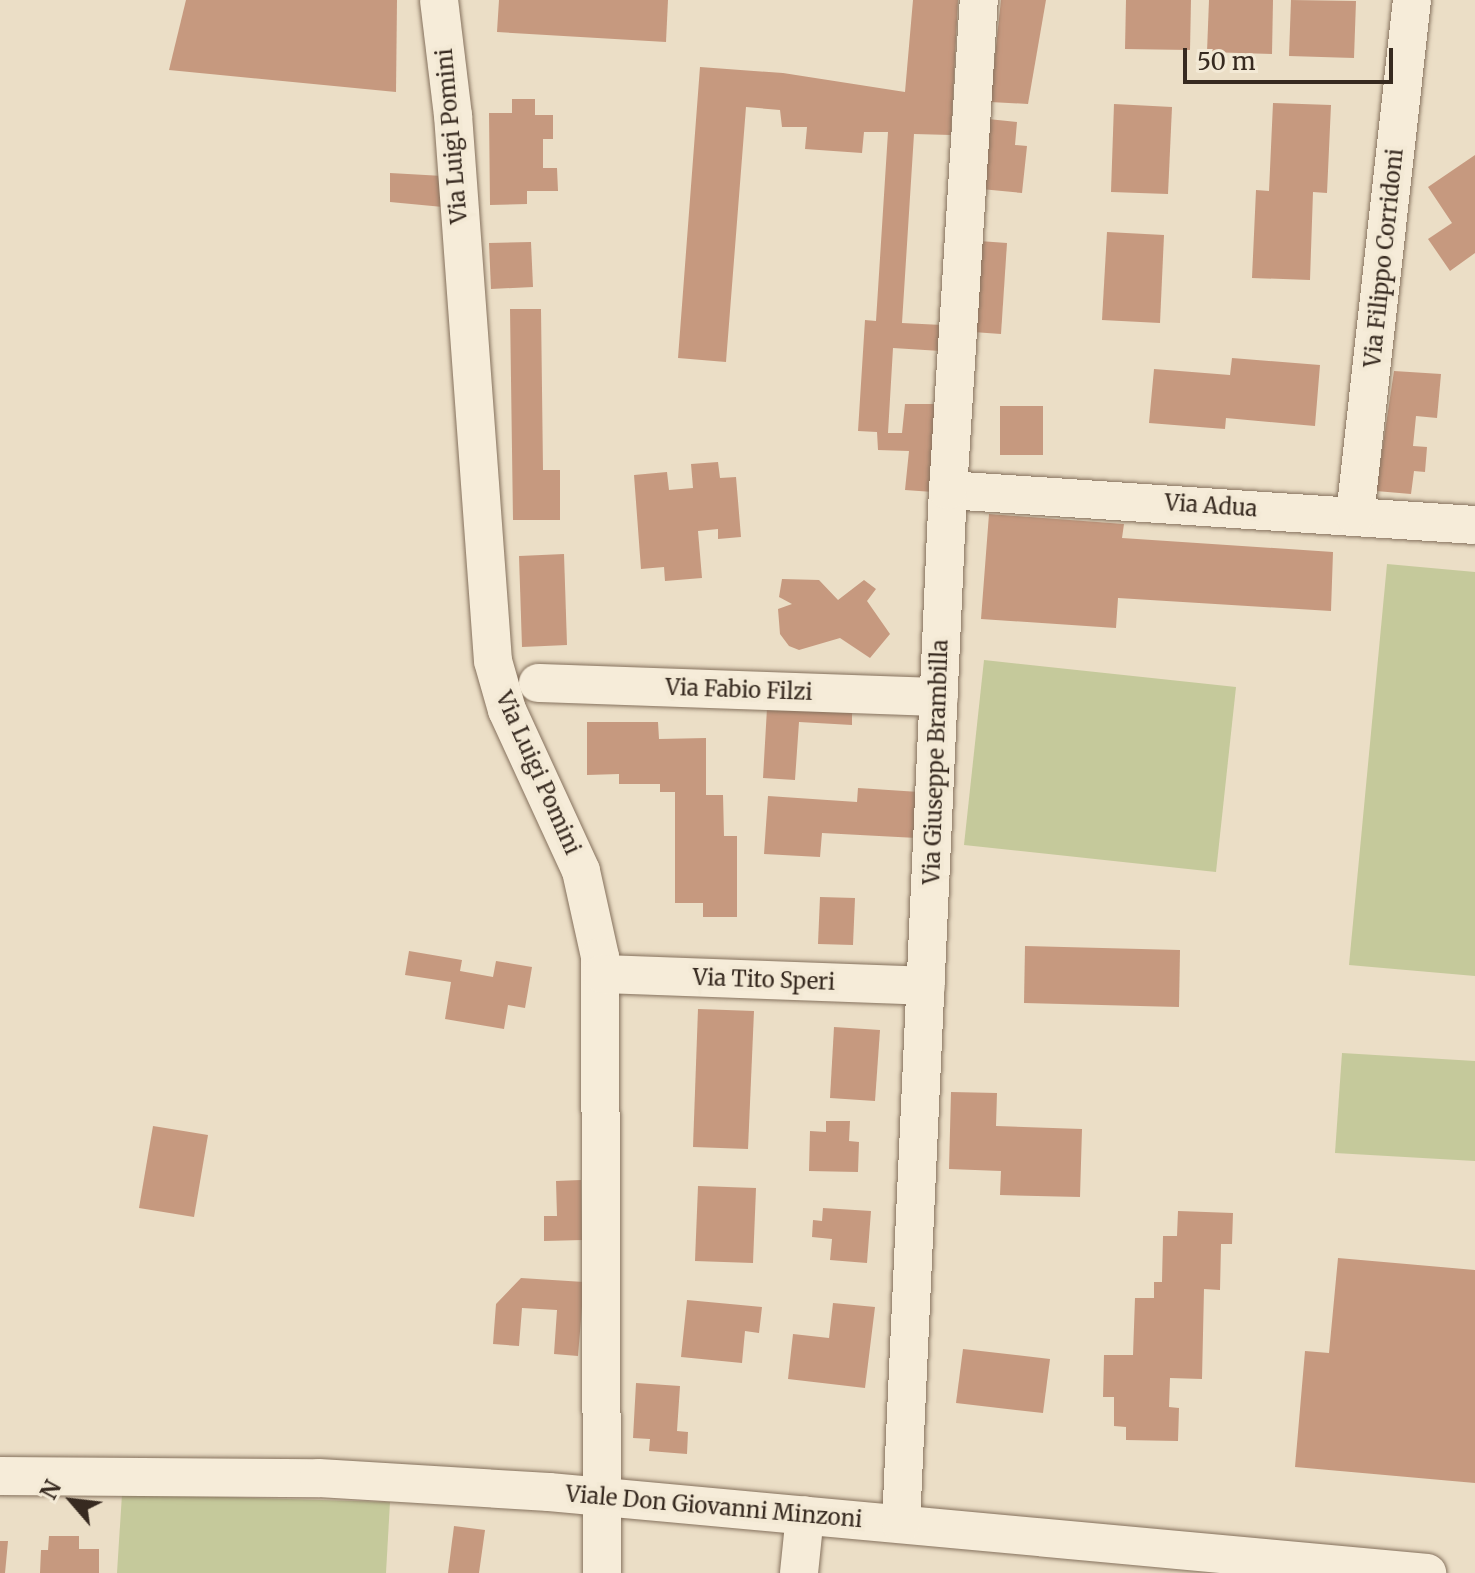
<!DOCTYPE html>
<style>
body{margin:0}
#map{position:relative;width:1475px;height:1573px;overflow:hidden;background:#ebdec6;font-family:Merriweather,serif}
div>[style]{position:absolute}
.green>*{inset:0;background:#c5c99b}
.building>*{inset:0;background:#c6997f}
.roads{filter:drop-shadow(0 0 2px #85715d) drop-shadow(0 0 2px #85715d)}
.minor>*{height:38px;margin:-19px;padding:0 19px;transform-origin:19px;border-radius:19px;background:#f6ecd9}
span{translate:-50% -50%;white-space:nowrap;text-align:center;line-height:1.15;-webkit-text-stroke:8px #f3e9d5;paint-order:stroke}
.street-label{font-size:22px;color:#372a20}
.north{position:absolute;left:32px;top:1461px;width:80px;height:80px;-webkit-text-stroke:6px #f3e9d5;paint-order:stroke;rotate:298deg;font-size:22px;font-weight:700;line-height:32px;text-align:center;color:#372a20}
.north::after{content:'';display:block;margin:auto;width:28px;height:36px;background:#372a20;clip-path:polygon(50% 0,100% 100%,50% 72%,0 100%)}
.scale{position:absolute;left:1183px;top:48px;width:210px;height:36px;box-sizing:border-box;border:4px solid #372a20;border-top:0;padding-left:10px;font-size:24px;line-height:28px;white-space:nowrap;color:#372a20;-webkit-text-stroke:6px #f3e9d5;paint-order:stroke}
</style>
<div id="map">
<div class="green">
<i style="clip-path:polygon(1387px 564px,1475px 572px,1475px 976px,1349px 965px)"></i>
<i style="clip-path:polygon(984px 660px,1236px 687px,1216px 872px,964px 845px)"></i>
<i style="clip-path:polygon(1342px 1053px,1475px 1061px,1475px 1161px,1335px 1153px)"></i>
<i style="clip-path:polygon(122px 1494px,390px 1502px,386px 1573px,117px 1573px)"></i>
</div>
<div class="building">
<i style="clip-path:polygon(186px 0,397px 0,396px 92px,169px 70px)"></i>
<i style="clip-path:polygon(499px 0,668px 0,666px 42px,497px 32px)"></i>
<i style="clip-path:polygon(913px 0,958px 0,951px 135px,914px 134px,902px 323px,942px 325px,941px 351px,893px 348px,888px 433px,902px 433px,905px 404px,938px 404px,933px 492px,905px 490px,909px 451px,878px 450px,877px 432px,858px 431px,865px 320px,876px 321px,888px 132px,864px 132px,862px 153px,805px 149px,807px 127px,782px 127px,780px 110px,746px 107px,726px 362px,678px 358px,700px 67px,783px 73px,905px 92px)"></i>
<i style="clip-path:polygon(1001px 0,1046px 0,1028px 104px,990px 102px)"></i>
<i style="clip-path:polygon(1126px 0,1191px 0,1190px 50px,1125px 49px)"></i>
<i style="clip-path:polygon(1209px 0,1273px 0,1272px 54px,1207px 52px)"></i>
<i style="clip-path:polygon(1291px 0,1356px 1px,1354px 58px,1289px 56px)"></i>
<i style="clip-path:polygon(512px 99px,535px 99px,535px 115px,553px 115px,553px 139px,543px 139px,543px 168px,557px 168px,558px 191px,527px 191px,527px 204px,490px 205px,489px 113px,512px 113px)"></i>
<i style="clip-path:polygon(1273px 103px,1331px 105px,1327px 193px,1313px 192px,1310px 280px,1252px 278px,1256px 190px,1269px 191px)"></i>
<i style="clip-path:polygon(1114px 104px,1172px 107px,1168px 194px,1111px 192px)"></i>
<i style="clip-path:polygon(988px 119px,1017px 122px,1015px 145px,1027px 146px,1022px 193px,981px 189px)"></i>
<i style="clip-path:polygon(1475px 155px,1475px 253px,1450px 271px,1428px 239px,1452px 223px,1428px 187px)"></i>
<i style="clip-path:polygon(390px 173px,443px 176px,443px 207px,390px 202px)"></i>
<i style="clip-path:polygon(1107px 232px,1164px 235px,1160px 323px,1102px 320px)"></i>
<i style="clip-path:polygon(979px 241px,1007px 243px,1001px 334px,973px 332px)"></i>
<i style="clip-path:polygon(531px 242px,533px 287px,491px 289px,489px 243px)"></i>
<i style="clip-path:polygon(510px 309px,541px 309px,543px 470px,560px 470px,560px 520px,513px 520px)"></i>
<i style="clip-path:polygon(1232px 358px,1320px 365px,1315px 426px,1226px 418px,1225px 429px,1149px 423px,1154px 369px,1230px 375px)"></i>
<i style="clip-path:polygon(1394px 371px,1441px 374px,1437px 418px,1416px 416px,1413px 446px,1427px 447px,1425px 472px,1414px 471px,1411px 494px,1376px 491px)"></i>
<i style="clip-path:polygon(1000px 406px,1043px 406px,1043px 455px,1000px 455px)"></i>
<i style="clip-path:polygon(718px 462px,720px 478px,736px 477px,741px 537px,718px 539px,718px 529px,698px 531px,702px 578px,665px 581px,664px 567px,641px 569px,634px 475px,667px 472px,669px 490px,693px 488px,691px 464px)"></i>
<i style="clip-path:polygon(989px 514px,1124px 524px,1122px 538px,1333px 552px,1331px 611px,1118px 598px,1116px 628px,981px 619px)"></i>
<i style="clip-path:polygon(564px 554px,567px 645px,522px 647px,519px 556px)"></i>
<i style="clip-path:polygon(782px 579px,819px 580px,838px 600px,864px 580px,876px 589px,867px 601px,890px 634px,870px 658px,840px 638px,799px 650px,789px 646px,780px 634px,778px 609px,792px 604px,779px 597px)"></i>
<i style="clip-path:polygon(767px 708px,852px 713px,852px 725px,799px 722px,795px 780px,763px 778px)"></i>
<i style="clip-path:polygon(587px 722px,658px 722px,659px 739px,706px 738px,706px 795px,723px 795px,724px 836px,737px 836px,737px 917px,703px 917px,703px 903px,675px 903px,675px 792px,660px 792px,660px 784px,619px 784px,619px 774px,587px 775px)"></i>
<i style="clip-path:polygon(858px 788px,919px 792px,917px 838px,822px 833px,820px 857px,764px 854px,768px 796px,857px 802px)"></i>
<i style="clip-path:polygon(820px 897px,855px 898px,853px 945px,818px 944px)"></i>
<i style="clip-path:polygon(1025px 946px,1180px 950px,1179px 1007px,1024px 1003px)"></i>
<i style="clip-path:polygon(409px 951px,462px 960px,460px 971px,493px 977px,496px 961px,532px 967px,525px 1008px,508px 1005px,504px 1029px,445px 1019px,451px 982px,405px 975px)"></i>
<i style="clip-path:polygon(698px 1009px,754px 1011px,748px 1149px,693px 1147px)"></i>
<i style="clip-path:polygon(834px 1027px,880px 1030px,875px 1101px,830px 1098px)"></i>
<i style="clip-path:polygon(951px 1092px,997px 1093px,996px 1126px,1082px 1129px,1080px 1197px,1000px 1195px,1001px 1171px,949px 1169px)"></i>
<i style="clip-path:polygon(826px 1121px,850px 1121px,849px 1141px,859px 1142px,858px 1172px,809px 1171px,810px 1131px,826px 1132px)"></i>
<i style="clip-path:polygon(153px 1126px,208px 1135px,194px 1217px,139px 1208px)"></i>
<i style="clip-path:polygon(581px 1180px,582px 1240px,544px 1241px,544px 1216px,557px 1216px,556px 1181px)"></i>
<i style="clip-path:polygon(698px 1186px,756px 1188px,753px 1263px,695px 1261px)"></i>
<i style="clip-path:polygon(823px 1208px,871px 1211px,867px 1263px,830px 1260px,832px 1239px,812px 1237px,813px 1220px,822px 1221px)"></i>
<i style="clip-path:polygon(1178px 1211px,1233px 1213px,1232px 1244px,1221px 1244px,1220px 1290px,1204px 1289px,1202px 1379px,1170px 1378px,1169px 1407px,1179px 1408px,1178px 1441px,1126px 1440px,1126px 1427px,1114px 1426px,1114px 1397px,1103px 1397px,1104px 1355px,1133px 1355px,1135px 1298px,1154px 1298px,1154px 1282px,1162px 1282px,1163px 1236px,1177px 1236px)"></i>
<i style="clip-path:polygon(1338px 1258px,1475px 1270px,1475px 1483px,1295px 1467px,1305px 1351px,1329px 1353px)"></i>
<i style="clip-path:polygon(521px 1278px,584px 1282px,578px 1356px,554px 1354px,557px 1310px,522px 1308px,519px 1346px,493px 1344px,496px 1304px)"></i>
<i style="clip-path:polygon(687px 1300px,762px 1307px,759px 1333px,745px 1331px,742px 1363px,681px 1357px)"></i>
<i style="clip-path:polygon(833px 1303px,875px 1307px,865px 1388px,788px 1379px,793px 1334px,829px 1338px)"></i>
<i style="clip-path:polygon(963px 1349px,1050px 1359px,1043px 1413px,956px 1403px)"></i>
<i style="clip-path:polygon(636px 1383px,680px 1386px,677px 1431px,688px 1432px,687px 1454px,649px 1451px,650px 1439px,633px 1438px)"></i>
<i style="clip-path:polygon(454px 1526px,485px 1530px,479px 1573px,448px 1573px)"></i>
<i style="clip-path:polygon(49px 1536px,79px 1536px,79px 1549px,99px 1549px,99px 1573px,40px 1573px,41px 1550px,48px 1550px)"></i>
<i style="clip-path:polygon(0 1541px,8px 1541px,5px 1573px,0 1573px)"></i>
</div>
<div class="roads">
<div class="minor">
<i style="left:439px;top:0;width:116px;rotate:83.1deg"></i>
<i style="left:453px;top:115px;width:547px;rotate:85.81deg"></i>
<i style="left:493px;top:661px;width:51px;rotate:74.1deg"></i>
<i style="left:507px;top:710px;width:177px;rotate:65.3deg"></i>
<i style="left:581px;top:871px;width:88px;rotate:77.5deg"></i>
<i style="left:600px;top:957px;width:616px;rotate:89.81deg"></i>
<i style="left:948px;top:490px;width:528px;rotate:3.8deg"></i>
<i style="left:1355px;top:516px;width:519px;rotate:-83.7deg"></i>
<i style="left:538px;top:683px;width:401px;rotate:2deg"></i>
<i style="left:602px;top:974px;width:324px;rotate:2.1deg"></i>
<i style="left:0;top:1476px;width:319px;rotate:0.4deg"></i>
<i style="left:319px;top:1478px;width:230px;rotate:3.5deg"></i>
<i style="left:549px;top:1492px;width:882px;rotate:5.27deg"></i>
<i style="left:901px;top:1524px;width:1035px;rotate:-87.4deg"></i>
<i style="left:948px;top:490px;width:491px;rotate:-86.4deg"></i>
<i style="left:799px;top:1573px;width:58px;rotate:-84.1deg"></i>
</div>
</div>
<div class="street-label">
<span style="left:452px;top:136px;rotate:-95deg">Via Luigi Pomini</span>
<span style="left:1384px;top:258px;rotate:-84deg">Via Filippo Corridoni</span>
<span style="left:1211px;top:506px;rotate:4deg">Via Adua</span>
<span style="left:739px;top:690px;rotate:2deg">Via Fabio Filzi</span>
<span style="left:936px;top:762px;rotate:-88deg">Via Giuseppe Brambilla</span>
<span style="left:538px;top:773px;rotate:66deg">Via Luigi Pomini</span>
<span style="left:764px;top:980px;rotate:2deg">Via Tito Speri</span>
<span style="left:714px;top:1507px;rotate:5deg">Viale Don Giovanni Minzoni</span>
</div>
<div class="north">N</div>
<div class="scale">50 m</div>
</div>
